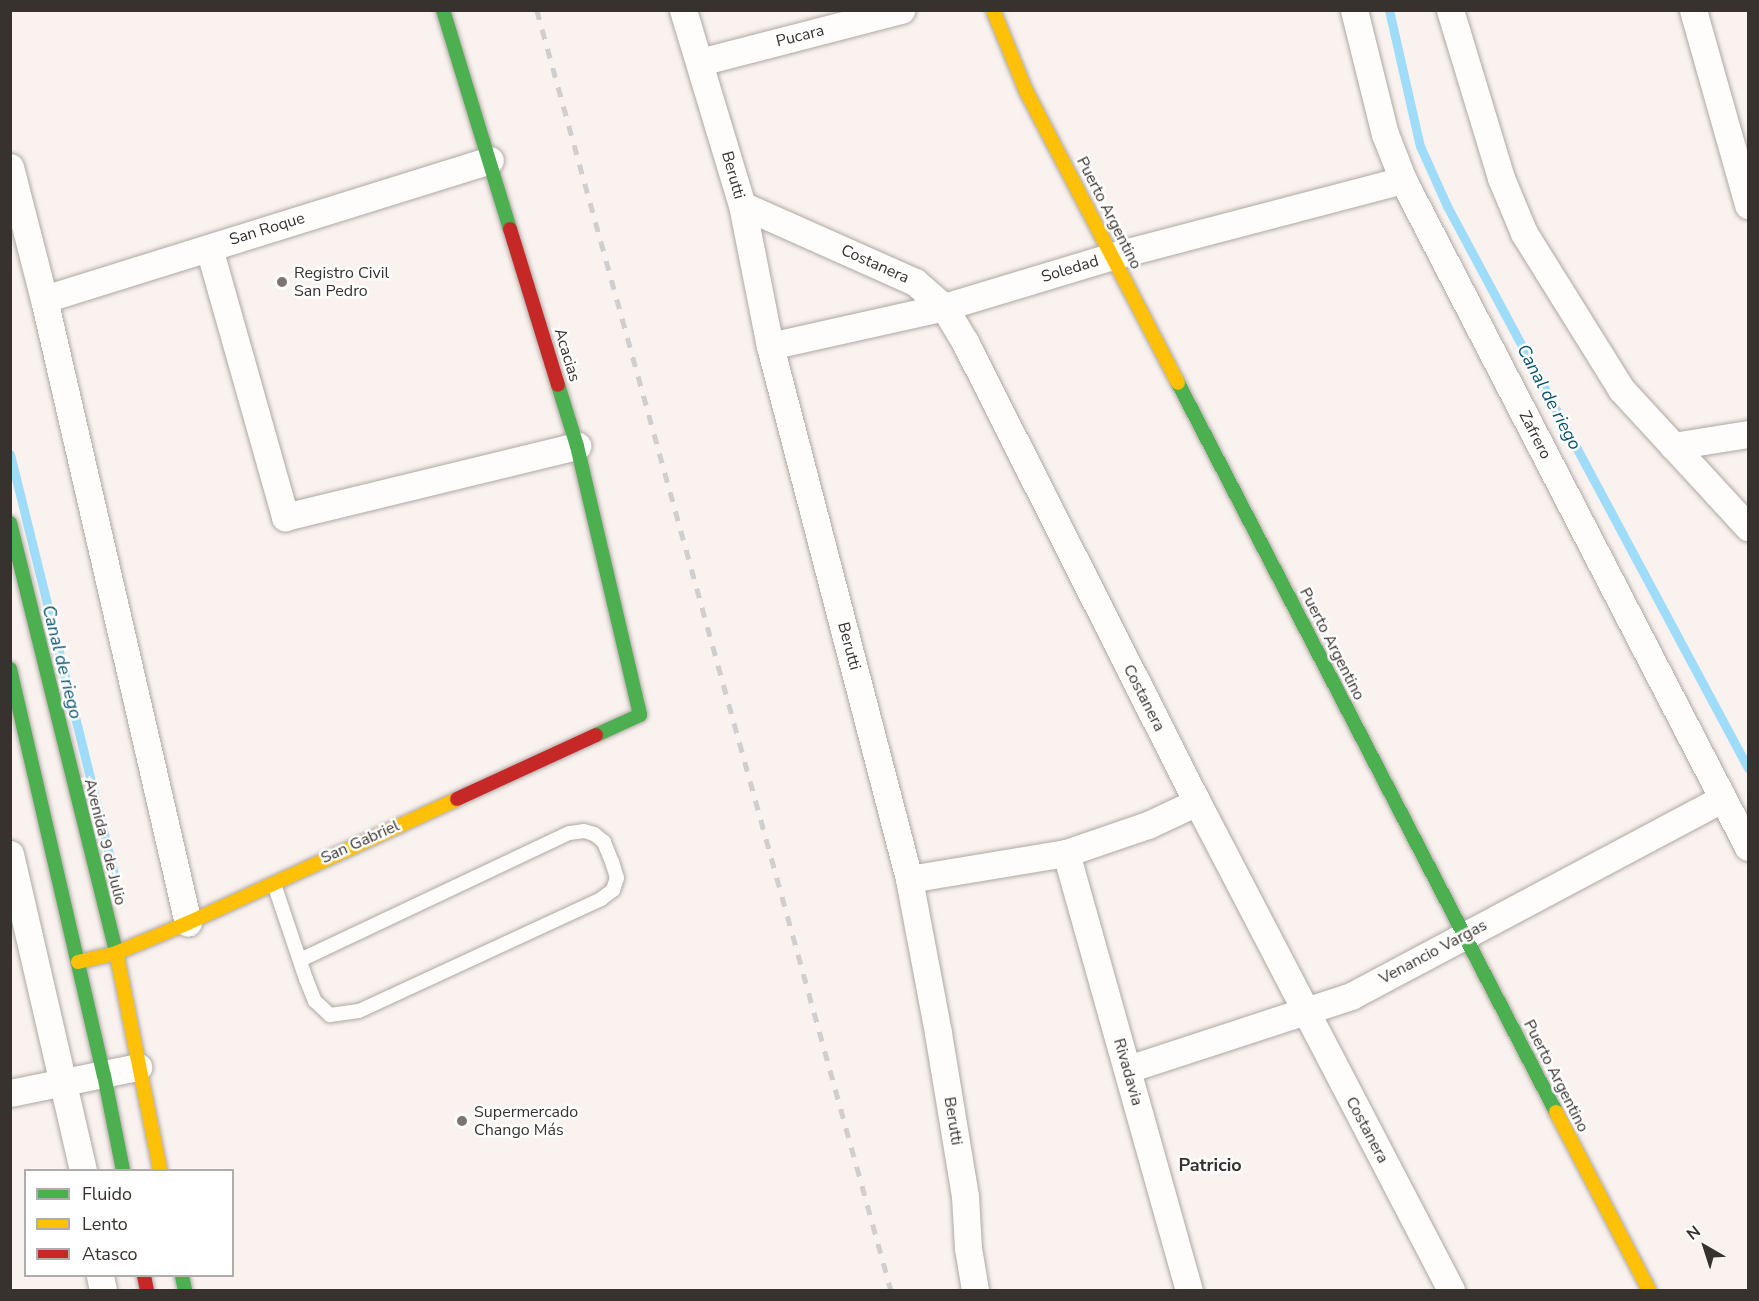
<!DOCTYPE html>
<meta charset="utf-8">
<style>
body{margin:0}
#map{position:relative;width:1759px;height:1301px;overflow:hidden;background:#faf2ee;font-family:"Nunito Sans",sans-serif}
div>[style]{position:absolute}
.stream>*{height:9px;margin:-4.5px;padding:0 4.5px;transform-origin:4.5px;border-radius:4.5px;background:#9edcf9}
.roads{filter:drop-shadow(0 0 2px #aea8a5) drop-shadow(0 0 2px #aea8a5)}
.lane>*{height:14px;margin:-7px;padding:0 7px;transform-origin:7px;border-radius:7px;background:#fefdfc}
.street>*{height:27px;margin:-13.5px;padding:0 13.5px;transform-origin:13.5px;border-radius:13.5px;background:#fefdfc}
.fast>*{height:14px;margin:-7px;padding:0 7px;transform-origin:7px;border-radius:7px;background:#4caf50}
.slow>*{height:14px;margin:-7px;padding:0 7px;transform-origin:7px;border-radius:7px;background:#ffc107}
.jam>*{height:14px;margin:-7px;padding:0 7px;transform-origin:7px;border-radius:7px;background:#c62828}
.rail>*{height:4.5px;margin-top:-2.25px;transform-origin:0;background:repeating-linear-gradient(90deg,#d0cece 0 10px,transparent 0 20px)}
.dots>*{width:16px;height:16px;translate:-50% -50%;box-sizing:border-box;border:3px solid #fff;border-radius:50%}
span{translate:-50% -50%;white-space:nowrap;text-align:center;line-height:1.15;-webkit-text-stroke:5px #fff;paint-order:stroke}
.street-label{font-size:16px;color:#38322f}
.poi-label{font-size:16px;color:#38322f}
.left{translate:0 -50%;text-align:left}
.water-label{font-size:18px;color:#065371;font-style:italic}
.neighbourhood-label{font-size:18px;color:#38322f;font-weight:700}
.frame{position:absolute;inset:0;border:12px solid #38322f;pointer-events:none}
.legend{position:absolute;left:24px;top:1169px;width:210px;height:108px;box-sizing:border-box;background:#fff;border:2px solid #afadac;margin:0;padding:8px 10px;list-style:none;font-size:18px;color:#38322f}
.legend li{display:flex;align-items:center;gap:12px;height:30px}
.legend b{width:30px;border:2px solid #afadac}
.north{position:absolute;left:1675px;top:1217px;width:60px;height:60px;-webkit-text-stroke:4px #fff;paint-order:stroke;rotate:321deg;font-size:16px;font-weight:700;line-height:24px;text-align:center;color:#38322f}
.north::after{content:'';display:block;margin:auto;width:21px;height:27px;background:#38322f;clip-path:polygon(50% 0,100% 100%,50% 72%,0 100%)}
</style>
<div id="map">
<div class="stream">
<i style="left:1389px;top:10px;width:139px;rotate:77.2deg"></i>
<i style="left:1420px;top:146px;width:66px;rotate:65.8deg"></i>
<i style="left:1447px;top:206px;width:638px;rotate:61.83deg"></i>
<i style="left:10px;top:454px;width:430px;rotate:76.1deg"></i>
</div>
<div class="roads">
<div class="lane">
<i style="left:274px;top:884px;width:100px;rotate:71.4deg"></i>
<i style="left:306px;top:979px;width:24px;rotate:68deg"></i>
<i style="left:315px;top:1001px;width:21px;rotate:43deg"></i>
<i style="left:330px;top:1015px;width:29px;rotate:-8deg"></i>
<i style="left:359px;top:1011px;width:267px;rotate:-24.8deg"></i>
<i style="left:601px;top:899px;width:15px;rotate:-37deg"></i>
<i style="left:613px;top:890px;width:13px;rotate:-72deg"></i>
<i style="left:617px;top:878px;width:17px;rotate:-107deg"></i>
<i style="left:612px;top:862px;width:22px;rotate:-112deg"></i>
<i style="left:604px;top:842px;width:13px;rotate:-141deg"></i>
<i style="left:594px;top:834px;width:10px;rotate:-163deg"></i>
<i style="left:584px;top:831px;width:15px;rotate:172deg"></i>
<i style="left:569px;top:833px;width:297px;rotate:154.7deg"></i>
</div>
<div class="street">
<i style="left:683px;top:10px;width:204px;rotate:73.2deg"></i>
<i style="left:742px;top:205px;width:144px;rotate:78.8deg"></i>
<i style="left:770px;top:346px;width:551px;rotate:75.38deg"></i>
<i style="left:909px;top:879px;width:157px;rotate:79.3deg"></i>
<i style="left:938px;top:1033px;width:165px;rotate:80.6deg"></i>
<i style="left:965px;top:1196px;width:52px;rotate:86.7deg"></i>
<i style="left:968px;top:1248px;width:43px;rotate:80.5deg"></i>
<i style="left:1354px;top:10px;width:128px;rotate:76deg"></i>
<i style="left:1385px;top:134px;width:49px;rotate:68.6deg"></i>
<i style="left:1403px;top:180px;width:751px;rotate:62.65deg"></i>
<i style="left:1450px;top:10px;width:176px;rotate:73.1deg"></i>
<i style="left:1501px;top:178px;width:60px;rotate:67.3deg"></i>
<i style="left:1524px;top:233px;width:184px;rotate:58.1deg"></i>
<i style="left:1621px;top:389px;width:188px;rotate:47.4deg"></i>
<i style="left:1693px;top:10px;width:203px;rotate:74.2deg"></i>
<i style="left:700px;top:62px;width:208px;rotate:-14.5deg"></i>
<i style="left:10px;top:167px;width:136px;rotate:75.6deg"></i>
<i style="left:44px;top:299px;width:640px;rotate:77.01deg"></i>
<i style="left:742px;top:205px;width:189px;rotate:24deg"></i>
<i style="left:915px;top:282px;width:38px;rotate:41deg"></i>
<i style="left:944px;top:307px;width:41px;rotate:59deg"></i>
<i style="left:965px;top:342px;width:515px;rotate:63.24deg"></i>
<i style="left:1197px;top:802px;width:550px;rotate:62.5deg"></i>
<i style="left:209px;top:248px;width:280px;rotate:74.2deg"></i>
<i style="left:285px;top:517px;width:301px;rotate:-13.7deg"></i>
<i style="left:44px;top:299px;width:467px;rotate:-17.3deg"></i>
<i style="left:770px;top:346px;width:178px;rotate:-12.6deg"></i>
<i style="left:944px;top:307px;width:177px;rotate:-16.8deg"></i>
<i style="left:1113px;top:256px;width:300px;rotate:-14.7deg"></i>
<i style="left:1673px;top:446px;width:76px;rotate:-9.1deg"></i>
<i style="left:1066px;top:853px;width:454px;rotate:74.3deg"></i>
<i style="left:10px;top:854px;width:324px;rotate:77deg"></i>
<i style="left:909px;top:879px;width:159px;rotate:-9.4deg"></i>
<i style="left:1066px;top:853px;width:87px;rotate:-18.9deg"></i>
<i style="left:1148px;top:825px;width:54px;rotate:-25.1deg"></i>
<i style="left:1128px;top:1069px;width:235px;rotate:-18.1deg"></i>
<i style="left:1351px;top:996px;width:421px;rotate:-28deg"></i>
<i style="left:10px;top:1093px;width:131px;rotate:-11.5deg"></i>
<i style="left:100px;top:1276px;width:14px;rotate:78deg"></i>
</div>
<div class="fast">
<i style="left:443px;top:10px;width:229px;rotate:73deg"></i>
<i style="left:1178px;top:383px;width:821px;rotate:62.59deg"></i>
<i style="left:558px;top:385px;width:64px;rotate:72.7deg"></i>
<i style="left:577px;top:446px;width:276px;rotate:76.8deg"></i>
<i style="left:640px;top:715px;width:48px;rotate:155.6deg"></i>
<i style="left:10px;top:523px;width:446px;rotate:76.1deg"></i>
<i style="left:10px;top:669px;width:417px;rotate:77deg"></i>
<i style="left:104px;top:1075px;width:97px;rotate:78.7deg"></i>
<i style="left:182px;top:1276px;width:14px;rotate:78deg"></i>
</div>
<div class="slow">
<i style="left:993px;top:10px;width:87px;rotate:67.8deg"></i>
<i style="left:1026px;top:91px;width:329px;rotate:62.5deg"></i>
<i style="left:117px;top:956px;width:218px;rotate:78.6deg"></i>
<i style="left:78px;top:962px;width:39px;rotate:-13deg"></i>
<i style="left:116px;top:953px;width:78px;rotate:-22.6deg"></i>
<i style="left:188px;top:923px;width:296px;rotate:-24.7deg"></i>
<i style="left:1556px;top:1112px;width:201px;rotate:62.4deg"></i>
</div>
<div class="jam">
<i style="left:510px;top:229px;width:163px;rotate:72.9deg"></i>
<i style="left:457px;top:799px;width:153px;rotate:-24.7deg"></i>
<i style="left:144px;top:1276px;width:14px;rotate:78deg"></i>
</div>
</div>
<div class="rail">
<i style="left:537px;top:10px;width:1328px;rotate:74.54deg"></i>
</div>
<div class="dots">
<i style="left:282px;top:282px;background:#7c7572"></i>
<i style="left:462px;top:1121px;background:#7c7572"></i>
</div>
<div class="street-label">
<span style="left:800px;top:36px;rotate:-14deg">Pucara</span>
<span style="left:733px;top:175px;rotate:74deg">Berutti</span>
<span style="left:1109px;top:213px;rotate:63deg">Puerto Argentino</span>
<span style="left:267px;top:229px;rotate:-17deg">San Roque</span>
<span style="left:875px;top:264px;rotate:24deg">Costanera</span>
<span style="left:1070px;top:269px;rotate:-17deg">Soledad</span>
<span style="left:567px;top:355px;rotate:73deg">Acacias</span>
<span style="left:1535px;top:435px;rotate:63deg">Zafrero</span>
<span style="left:1332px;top:644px;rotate:63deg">Puerto Argentino</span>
<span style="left:849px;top:646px;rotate:75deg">Berutti</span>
<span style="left:1144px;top:698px;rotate:63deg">Costanera</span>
<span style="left:105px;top:842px;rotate:76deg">Avenida 9 de Julio</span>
<span style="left:360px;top:842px;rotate:-24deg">San Gabriel</span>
<span style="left:1433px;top:952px;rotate:-28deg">Venancio Vargas</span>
<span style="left:1128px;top:1072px;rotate:74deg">Rivadavia</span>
<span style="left:1556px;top:1076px;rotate:63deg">Puerto Argentino</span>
<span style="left:953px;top:1121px;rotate:81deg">Berutti</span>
<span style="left:1367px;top:1130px;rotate:62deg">Costanera</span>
</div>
<div class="poi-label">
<span class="left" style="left:294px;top:282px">Registro Civil<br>San Pedro</span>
<span class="left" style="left:474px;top:1121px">Supermercado<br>Chango Más</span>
</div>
<div class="water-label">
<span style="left:1549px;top:397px;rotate:62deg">Canal de riego</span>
<span style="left:62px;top:662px;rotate:76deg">Canal de riego</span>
</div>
<div class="neighbourhood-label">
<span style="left:1210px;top:1165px">Patricio</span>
</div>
<div class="frame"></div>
<ul class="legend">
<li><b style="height:8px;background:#4caf50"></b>Fluido</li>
<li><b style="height:8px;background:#ffc107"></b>Lento</li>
<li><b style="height:8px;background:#c62828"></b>Atasco</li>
</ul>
<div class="north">N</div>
</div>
